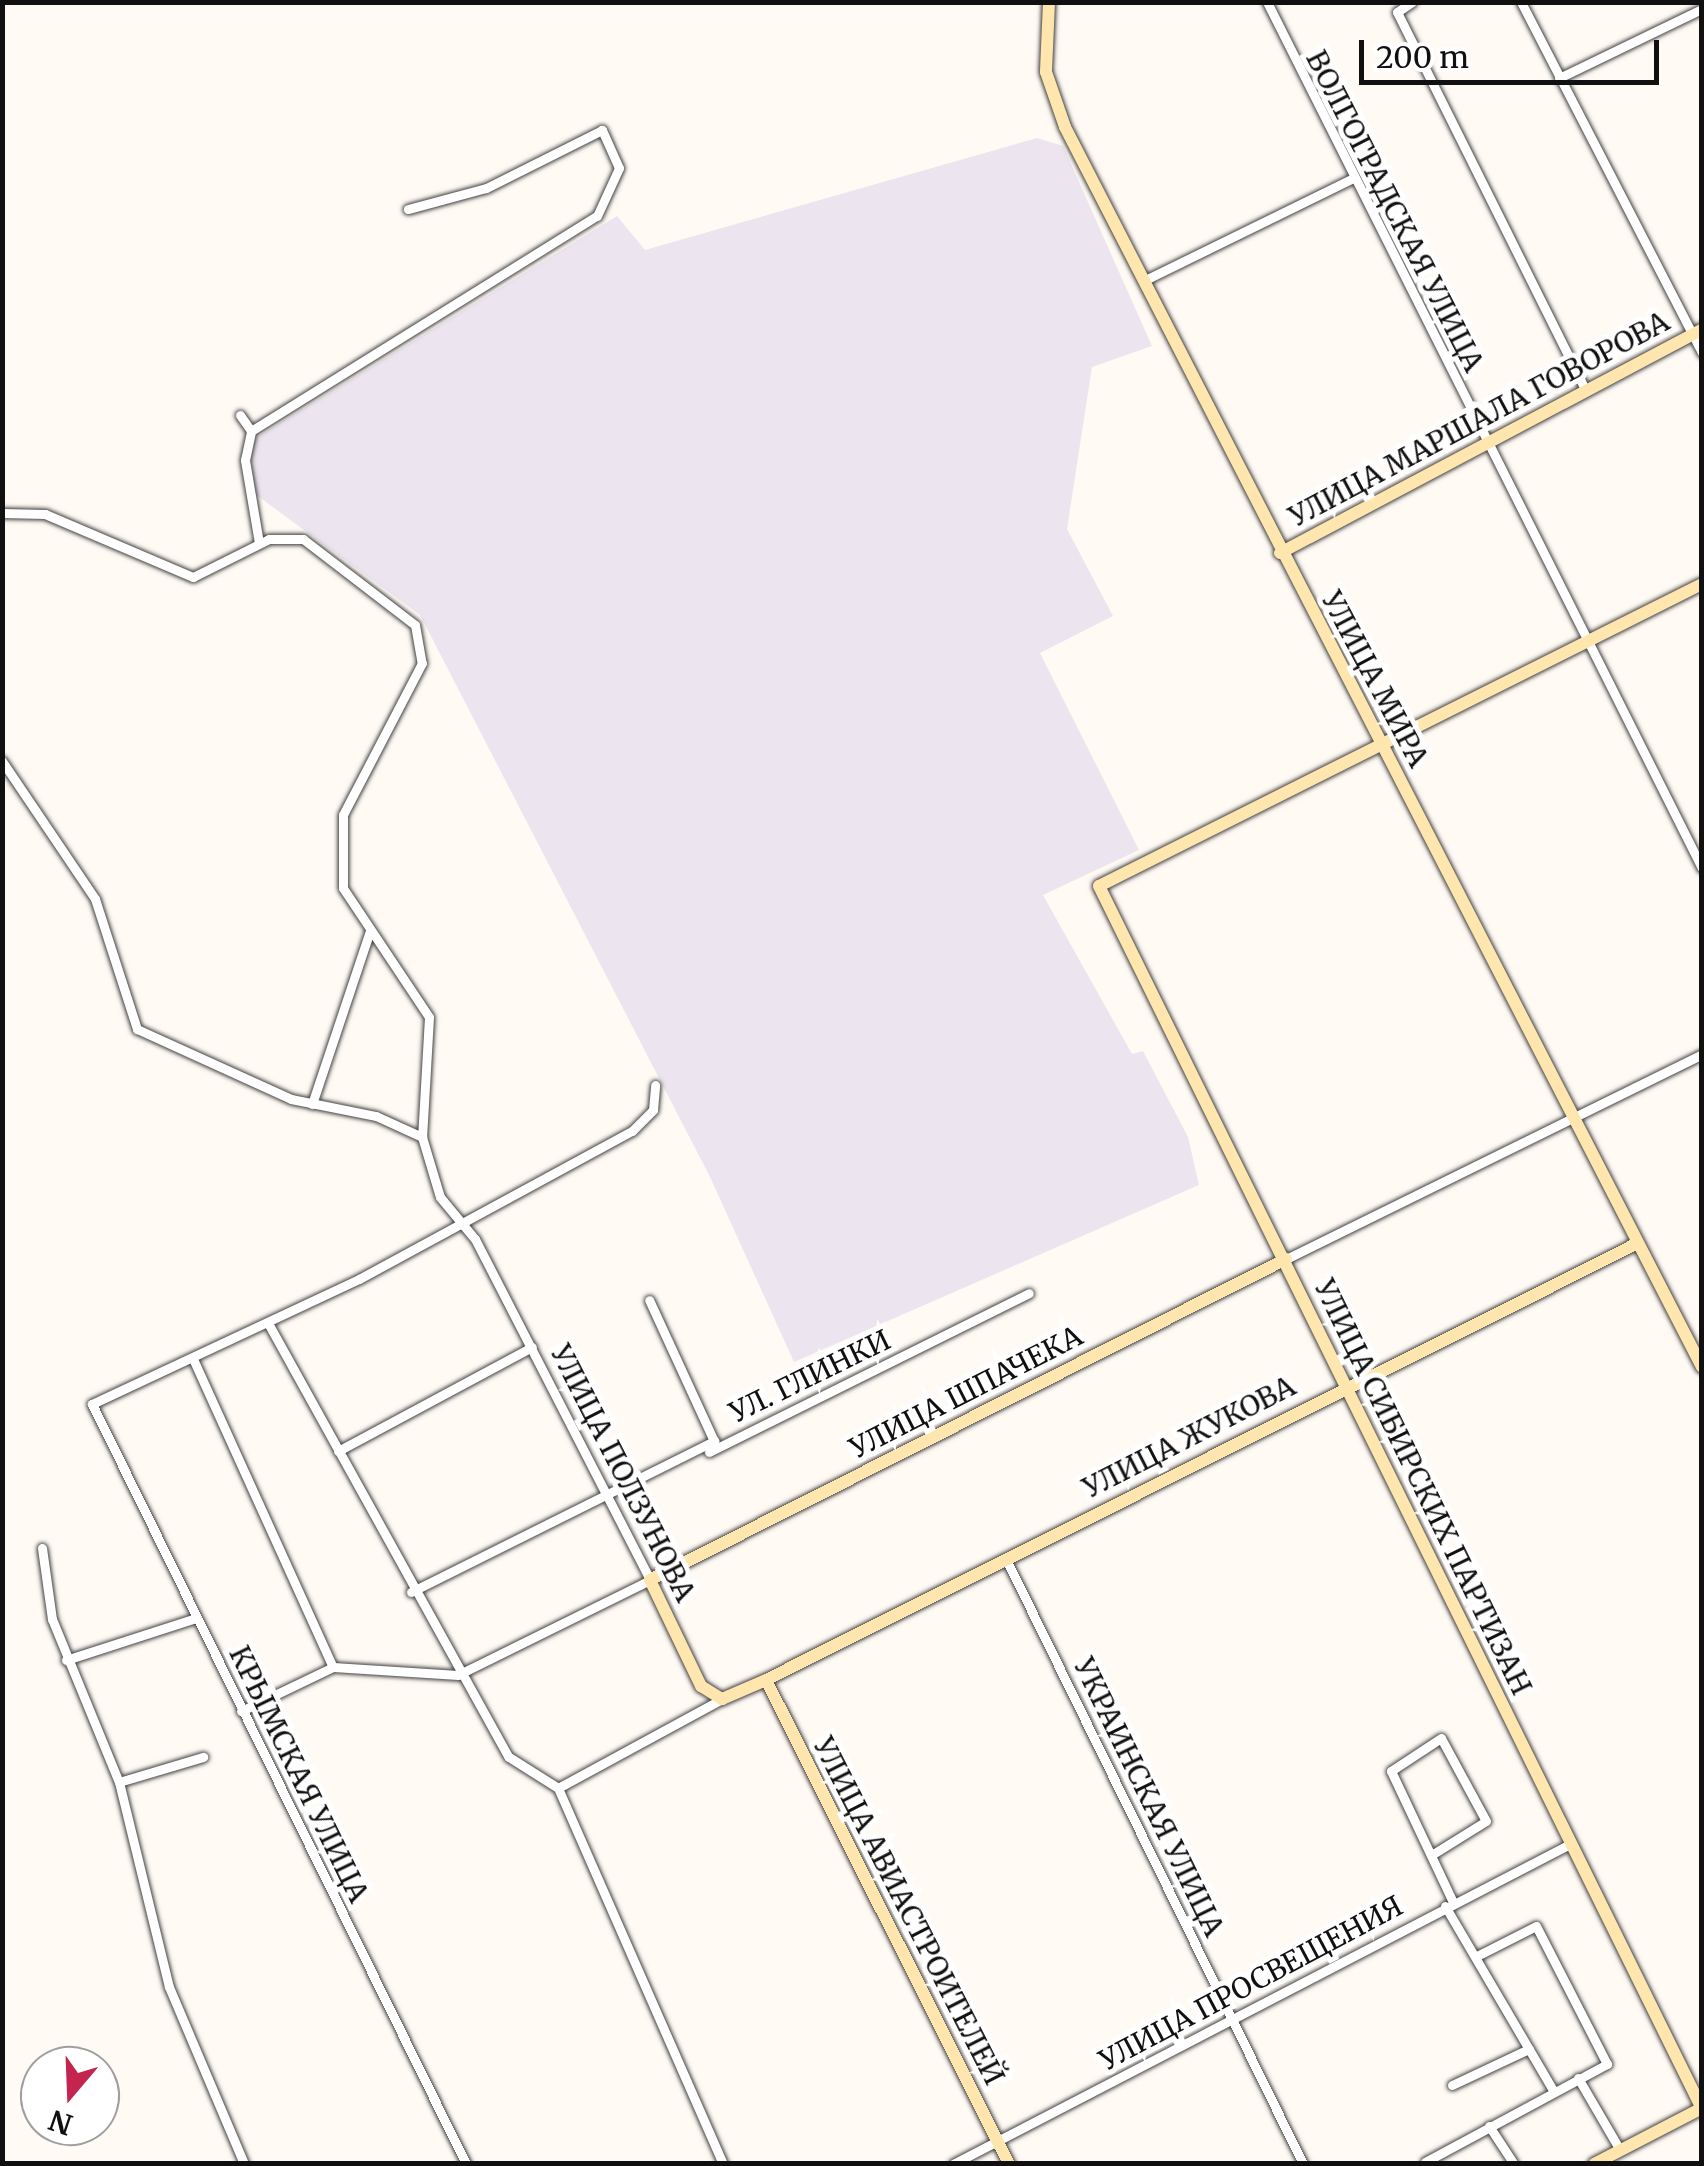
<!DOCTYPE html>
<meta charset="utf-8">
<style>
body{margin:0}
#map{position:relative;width:1704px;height:2166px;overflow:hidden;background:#fffaf4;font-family:Merriweather,serif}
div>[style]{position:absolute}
.industrial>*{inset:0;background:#ece5ef}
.roads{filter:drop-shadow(0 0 2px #434343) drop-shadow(0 0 2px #434343)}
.street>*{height:9px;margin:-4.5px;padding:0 4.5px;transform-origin:4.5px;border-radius:4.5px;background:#fff}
.secondary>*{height:12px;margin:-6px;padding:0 6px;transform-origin:6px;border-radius:6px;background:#ffe6af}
span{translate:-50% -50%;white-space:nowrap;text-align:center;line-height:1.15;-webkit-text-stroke:10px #fff;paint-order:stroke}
.street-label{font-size:28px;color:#101010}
.frame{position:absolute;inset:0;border:5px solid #101010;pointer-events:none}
.north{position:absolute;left:20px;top:2046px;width:100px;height:100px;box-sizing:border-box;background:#fff;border:2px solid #9f9f9f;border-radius:50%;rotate:199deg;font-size:28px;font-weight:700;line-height:40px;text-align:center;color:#101010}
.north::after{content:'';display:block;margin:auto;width:35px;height:45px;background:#c4244d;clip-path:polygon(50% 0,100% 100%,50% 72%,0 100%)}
.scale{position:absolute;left:1359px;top:40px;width:300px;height:45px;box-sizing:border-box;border:5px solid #101010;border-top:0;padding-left:12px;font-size:30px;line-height:35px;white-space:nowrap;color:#101010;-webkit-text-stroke:8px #fff;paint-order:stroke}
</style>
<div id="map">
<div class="industrial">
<i style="clip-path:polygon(1037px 138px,1063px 146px,1152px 346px,1092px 367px,1067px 529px,1113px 616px,1040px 653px,1139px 850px,1043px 895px,1132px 1054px,1143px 1051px,1188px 1137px,1199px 1185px,794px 1362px,710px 1177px,420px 615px,255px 494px,249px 442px,617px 216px,645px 250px)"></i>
</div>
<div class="roads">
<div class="street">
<i style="left:1267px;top:2px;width:969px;rotate:63.33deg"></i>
<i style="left:1412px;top:2px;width:18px;rotate:146deg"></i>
<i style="left:1397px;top:12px;width:421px;rotate:63.5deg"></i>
<i style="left:1521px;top:2px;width:395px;rotate:62.7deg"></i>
<i style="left:1559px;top:78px;width:159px;rotate:-25.8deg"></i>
<i style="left:1143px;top:281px;width:232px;rotate:-26.1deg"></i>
<i style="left:240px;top:415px;width:19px;rotate:55deg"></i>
<i style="left:2px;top:513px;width:43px;rotate:1.3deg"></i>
<i style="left:45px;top:514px;width:161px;rotate:23.1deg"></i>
<i style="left:193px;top:577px;width:85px;rotate:-26.6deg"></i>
<i style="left:269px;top:539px;width:34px"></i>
<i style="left:303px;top:539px;width:141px;rotate:37.5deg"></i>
<i style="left:415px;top:625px;width:39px;rotate:80deg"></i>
<i style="left:422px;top:663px;width:171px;rotate:117.5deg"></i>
<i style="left:343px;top:815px;width:73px;rotate:90deg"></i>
<i style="left:343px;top:888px;width:155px;rotate:56.3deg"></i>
<i style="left:429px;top:1017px;width:120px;rotate:93.3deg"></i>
<i style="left:422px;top:1137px;width:63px;rotate:73.3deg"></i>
<i style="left:440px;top:1197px;width:55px;rotate:50.2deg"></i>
<i style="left:475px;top:1239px;width:383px;rotate:62.8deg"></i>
<i style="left:650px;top:1580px;width:214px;rotate:153.7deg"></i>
<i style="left:458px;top:1675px;width:125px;rotate:-176.3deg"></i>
<i style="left:333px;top:1667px;width:102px;rotate:154.4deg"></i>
<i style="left:259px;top:543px;width:84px;rotate:-99.6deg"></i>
<i style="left:245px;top:460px;width:30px;rotate:-78deg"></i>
<i style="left:251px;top:431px;width:407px;rotate:-31.9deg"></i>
<i style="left:597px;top:216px;width:53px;rotate:-65.4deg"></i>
<i style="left:619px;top:168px;width:42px;rotate:-114.1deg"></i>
<i style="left:602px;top:130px;width:130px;rotate:153.4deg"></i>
<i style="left:486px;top:188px;width:81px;rotate:164.9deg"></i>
<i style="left:2px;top:761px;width:166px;rotate:56deg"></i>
<i style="left:95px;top:899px;width:137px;rotate:72.1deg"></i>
<i style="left:137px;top:1029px;width:169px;rotate:24.4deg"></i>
<i style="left:291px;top:1099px;width:87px;rotate:11.3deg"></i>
<i style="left:376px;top:1116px;width:51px;rotate:24.5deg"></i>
<i style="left:312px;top:1104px;width:182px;rotate:-71.5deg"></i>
<i style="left:1286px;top:1259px;width:464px;rotate:-26.2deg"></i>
<i style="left:268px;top:1323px;width:496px;rotate:61deg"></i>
<i style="left:509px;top:1757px;width:58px;rotate:32.3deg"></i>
<i style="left:558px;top:1788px;width:411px;rotate:66.3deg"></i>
<i style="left:194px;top:1361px;width:336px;rotate:65.6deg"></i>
<i style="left:338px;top:1451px;width:220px;rotate:-28.2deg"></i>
<i style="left:709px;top:1452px;width:357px;rotate:-26.4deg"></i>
<i style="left:42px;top:1548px;width:72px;rotate:82deg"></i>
<i style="left:52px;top:1619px;width:176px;rotate:67.7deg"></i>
<i style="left:119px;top:1782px;width:211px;rotate:76.3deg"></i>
<i style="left:169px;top:1987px;width:192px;rotate:67deg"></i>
<i style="left:1006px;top:1559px;width:674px;rotate:63.85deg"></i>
<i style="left:411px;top:1592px;width:339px;rotate:-26.5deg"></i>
<i style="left:714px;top:1441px;width:155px;rotate:-114.7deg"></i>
<i style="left:66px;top:1660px;width:137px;rotate:-17.9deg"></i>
<i style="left:119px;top:1782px;width:88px;rotate:-16.6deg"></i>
<i style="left:558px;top:1788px;width:187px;rotate:-28.5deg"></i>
<i style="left:1433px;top:1854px;width:62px;rotate:-31.9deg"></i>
<i style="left:1486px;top:1821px;width:94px;rotate:-118.5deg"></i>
<i style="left:1441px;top:1738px;width:60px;rotate:146.6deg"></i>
<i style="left:1391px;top:1771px;width:145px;rotate:64.7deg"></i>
<i style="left:1445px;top:1906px;width:213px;rotate:59.6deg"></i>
<i style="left:1578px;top:2078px;width:83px;rotate:59.7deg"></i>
<i style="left:1452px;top:2085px;width:85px;rotate:-25.1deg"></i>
<i style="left:1489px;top:2126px;width:45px;rotate:56.7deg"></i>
<i style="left:1425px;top:2162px;width:207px;rotate:-28.3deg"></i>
<i style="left:1607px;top:2064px;width:155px;rotate:-117.2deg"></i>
<i style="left:1536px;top:1926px;width:68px;rotate:153.1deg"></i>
<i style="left:466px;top:2164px;width:847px;rotate:-116.2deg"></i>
<i style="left:92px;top:1404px;width:295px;rotate:-25.1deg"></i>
<i style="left:359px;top:1279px;width:311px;rotate:-28.5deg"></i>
<i style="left:632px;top:1131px;width:30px;rotate:-45deg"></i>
<i style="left:653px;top:1110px;width:25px;rotate:-85deg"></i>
<i style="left:953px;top:2164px;width:695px;rotate:-27.41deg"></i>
</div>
<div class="secondary">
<i style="left:1049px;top:2px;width:70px;rotate:92.5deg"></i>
<i style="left:1046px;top:72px;width:58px;rotate:70.9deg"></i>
<i style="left:1065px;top:127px;width:1394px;rotate:62.81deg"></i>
<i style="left:1280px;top:553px;width:477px;rotate:-27.9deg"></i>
<i style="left:1702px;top:584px;width:674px;rotate:153.4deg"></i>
<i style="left:1099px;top:886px;width:1364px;rotate:63.75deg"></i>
<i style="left:1286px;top:1259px;width:712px;rotate:153.22deg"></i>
<i style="left:650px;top:1580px;width:118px;rotate:64.3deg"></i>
<i style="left:701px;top:1686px;width:25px;rotate:32deg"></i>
<i style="left:722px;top:1699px;width:48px;rotate:-23.4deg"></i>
<i style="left:766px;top:1680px;width:975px;rotate:-26.62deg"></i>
<i style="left:766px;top:1680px;width:542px;rotate:63.34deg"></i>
<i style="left:1594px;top:2164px;width:122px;rotate:-27.4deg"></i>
</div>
</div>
<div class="street-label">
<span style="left:1395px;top:211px;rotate:63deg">ВОЛГОГРАДСКАЯ УЛИЦА</span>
<span style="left:1479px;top:419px;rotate:-28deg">УЛИЦА МАРШАЛА ГОВОРОВА</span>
<span style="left:1375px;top:679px;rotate:62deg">УЛИЦА МИРА</span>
<span style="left:810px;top:1376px;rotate:-26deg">УЛ. ГЛИНКИ</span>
<span style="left:966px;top:1392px;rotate:-27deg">УЛИЦА ШПАЧЕКА</span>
<span style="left:1189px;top:1437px;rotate:-27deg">УЛИЦА ЖУКОВА</span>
<span style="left:623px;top:1473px;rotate:63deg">УЛИЦА ПОЛЗУНОВА</span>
<span style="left:1423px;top:1487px;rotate:64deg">УЛИЦА СИБИРСКИХ ПАРТИЗАН</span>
<span style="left:299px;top:1774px;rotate:64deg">КРЫМСКАЯ УЛИЦА</span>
<span style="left:1149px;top:1797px;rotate:64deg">УКРАИНСКАЯ УЛИЦА</span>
<span style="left:909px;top:1911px;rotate:63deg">УЛИЦА АВИАСТРОИТЕЛЕЙ</span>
<span style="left:1251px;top:1983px;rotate:-28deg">УЛИЦА ПРОСВЕЩЕНИЯ</span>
</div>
<div class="frame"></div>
<div class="north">N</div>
<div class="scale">200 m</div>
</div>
